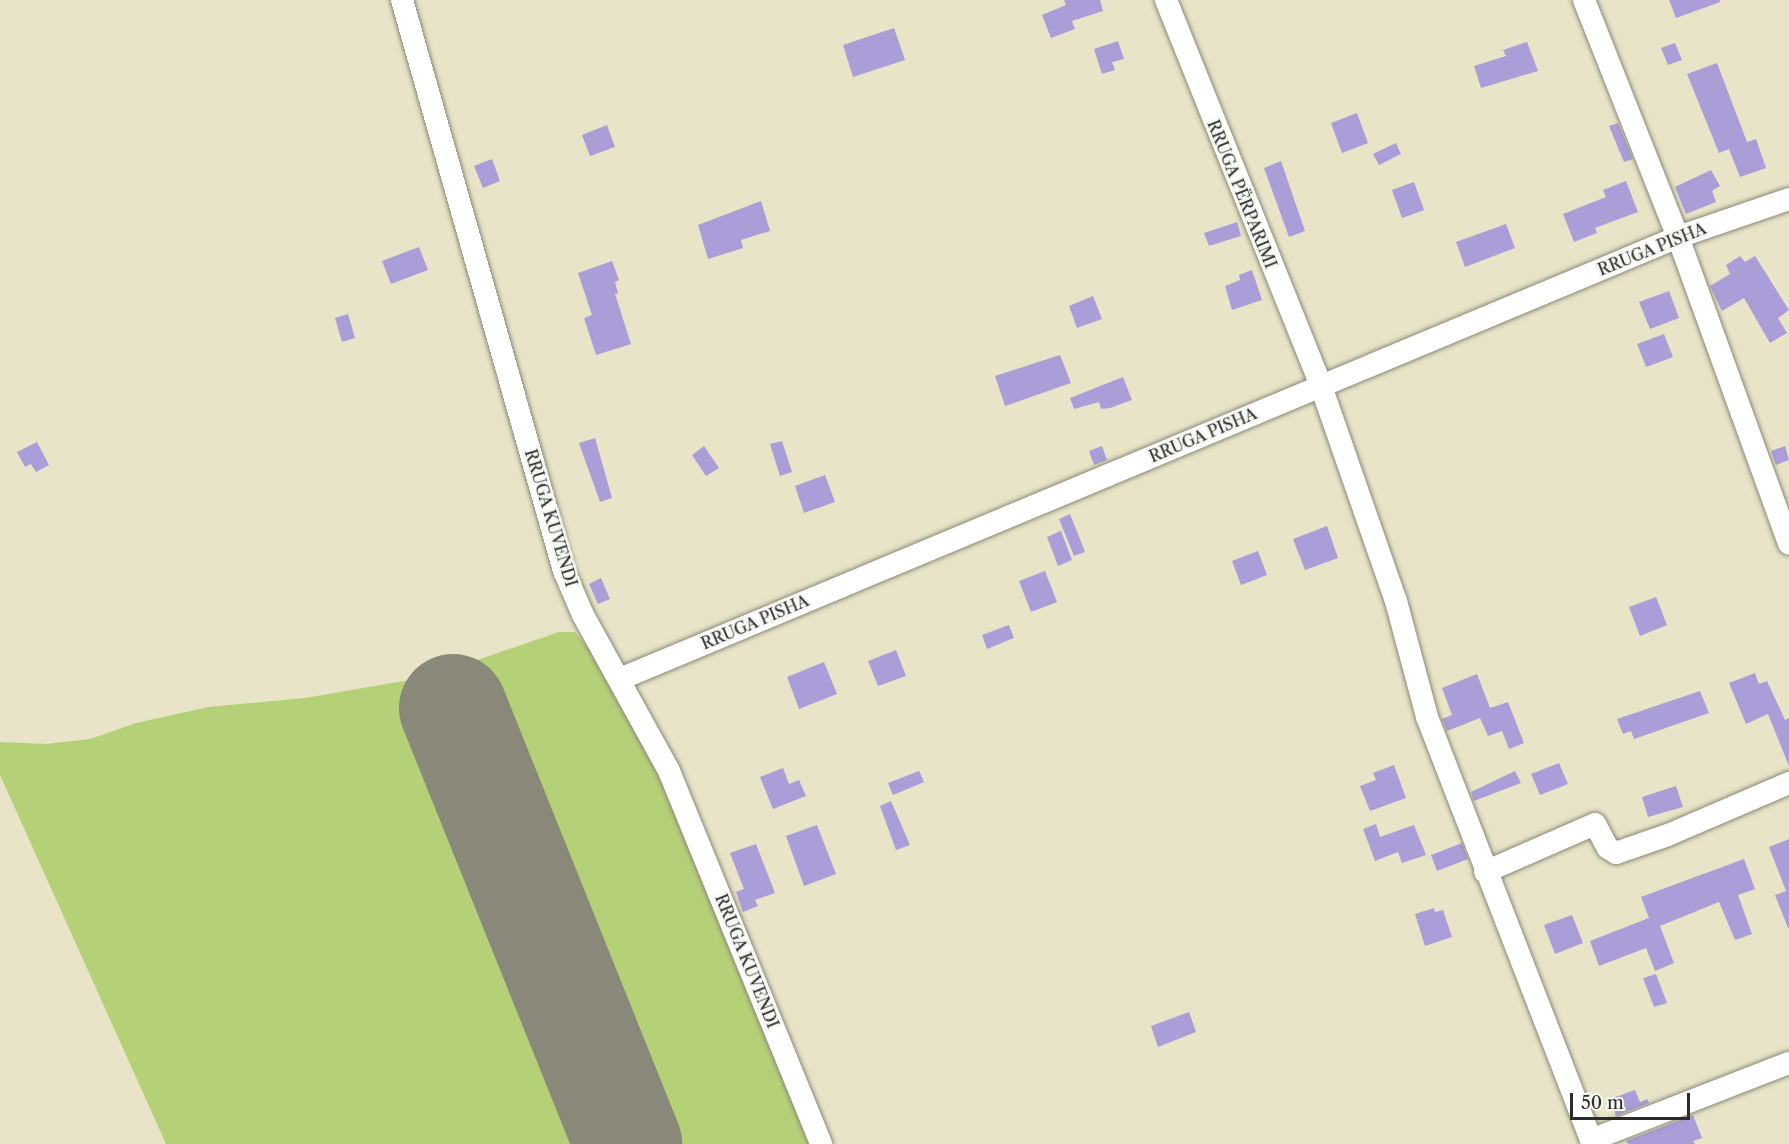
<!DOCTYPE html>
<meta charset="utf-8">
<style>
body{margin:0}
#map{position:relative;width:1789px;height:1144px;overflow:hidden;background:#e9e4c7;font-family:"Libre Caslon Text",serif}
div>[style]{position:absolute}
.green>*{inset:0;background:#b5d178}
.runway>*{height:108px;margin:-54px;padding:0 54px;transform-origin:54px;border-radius:54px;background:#8a8879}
.building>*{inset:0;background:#ab9dd7}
.roads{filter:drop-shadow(0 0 2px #8a8879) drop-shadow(0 0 2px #8a8879)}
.minor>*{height:22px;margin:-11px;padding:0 11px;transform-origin:11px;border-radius:11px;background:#fff}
span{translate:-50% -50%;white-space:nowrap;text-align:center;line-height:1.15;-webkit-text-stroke:5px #f6f6f2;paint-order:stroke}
.street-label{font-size:16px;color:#2b2b2b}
.scale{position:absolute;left:1570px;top:1093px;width:120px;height:27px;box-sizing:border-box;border:3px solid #2b2b2b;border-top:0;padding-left:8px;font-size:18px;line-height:21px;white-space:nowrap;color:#2b2b2b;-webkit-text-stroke:4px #f6f6f2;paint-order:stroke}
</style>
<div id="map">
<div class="green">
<i style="clip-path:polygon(559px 632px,575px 632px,593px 654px,644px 741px,815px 1144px,166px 1144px,0 775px,0 742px,46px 744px,90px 739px,136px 723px,208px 707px,305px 698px,427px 677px)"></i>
</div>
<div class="runway">
<i style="left:453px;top:708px;width:470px;rotate:68.1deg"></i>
</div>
<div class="building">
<i style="clip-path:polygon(1064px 0,1100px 0,1103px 11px,1072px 21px,1075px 29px,1051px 38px,1042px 15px,1066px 5px)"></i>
<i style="clip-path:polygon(1669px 0,1720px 0,1720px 2px,1676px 18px)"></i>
<i style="clip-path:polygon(894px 28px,905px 60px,853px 77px,843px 45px)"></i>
<i style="clip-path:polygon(1118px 41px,1124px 59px,1112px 62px,1115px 70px,1102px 74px,1094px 49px)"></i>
<i style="clip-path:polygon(1527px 42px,1538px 71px,1481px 88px,1474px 66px,1506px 56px,1503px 50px)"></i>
<i style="clip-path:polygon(1675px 43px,1682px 60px,1668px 65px,1661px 48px)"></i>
<i style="clip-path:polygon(1717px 63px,1747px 142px,1756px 139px,1766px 168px,1740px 177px,1729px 149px,1719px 153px,1687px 74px)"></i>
<i style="clip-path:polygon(1357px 113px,1368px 143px,1342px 153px,1331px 123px)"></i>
<i style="clip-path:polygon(1618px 123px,1633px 159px,1624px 162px,1609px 126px)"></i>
<i style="clip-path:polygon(607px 125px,615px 147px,590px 156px,582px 135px)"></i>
<i style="clip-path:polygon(1396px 143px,1401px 154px,1379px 165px,1373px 154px)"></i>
<i style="clip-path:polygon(492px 159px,500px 181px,483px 188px,474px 166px)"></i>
<i style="clip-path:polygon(1281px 161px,1305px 231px,1289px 237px,1264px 168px)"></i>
<i style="clip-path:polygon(1711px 170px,1720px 186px,1712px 191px,1716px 202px,1686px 214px,1675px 187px)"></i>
<i style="clip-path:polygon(1626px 181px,1638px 212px,1595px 228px,1597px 233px,1574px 242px,1563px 214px,1606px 197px,1603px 190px)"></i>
<i style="clip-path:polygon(1414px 182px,1424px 210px,1402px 218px,1392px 190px)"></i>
<i style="clip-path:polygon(761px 201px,770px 231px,741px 240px,743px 248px,708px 259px,698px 225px)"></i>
<i style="clip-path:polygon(1237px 222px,1241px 236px,1209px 246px,1204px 233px)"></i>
<i style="clip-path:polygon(1506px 224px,1515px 248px,1465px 267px,1456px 242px)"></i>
<i style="clip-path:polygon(419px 247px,428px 270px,391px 284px,382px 261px)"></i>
<i style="clip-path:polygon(1740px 256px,1745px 262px,1755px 256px,1789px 310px,1778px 318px,1787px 333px,1770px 343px,1744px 298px,1722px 311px,1710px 286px,1730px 274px,1726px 265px)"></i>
<i style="clip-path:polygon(612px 261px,619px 280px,615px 282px,618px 293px,615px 294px,631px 344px,596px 355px,584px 318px,592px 315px,578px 273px)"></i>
<i style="clip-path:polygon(1252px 270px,1262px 300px,1232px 310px,1225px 286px,1240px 280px,1239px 275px)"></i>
<i style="clip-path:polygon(1669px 291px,1679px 318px,1650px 329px,1639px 302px)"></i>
<i style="clip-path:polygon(1093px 296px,1102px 319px,1077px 328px,1069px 306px)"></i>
<i style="clip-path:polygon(348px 314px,355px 338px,342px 342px,335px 318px)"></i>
<i style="clip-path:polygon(1664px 334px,1673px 357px,1646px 367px,1637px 344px)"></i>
<i style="clip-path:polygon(1060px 355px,1071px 383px,1005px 406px,995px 376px)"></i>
<i style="clip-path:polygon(1123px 377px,1132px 400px,1110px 408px,1101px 409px,1099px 402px,1074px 409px,1070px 398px)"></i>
<i style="clip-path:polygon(595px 438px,612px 498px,600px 502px,579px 443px)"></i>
<i style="clip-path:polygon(782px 441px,792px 472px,780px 476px,770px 444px)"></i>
<i style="clip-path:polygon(37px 442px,49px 465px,36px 472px,31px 464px,25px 467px,17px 452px)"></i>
<i style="clip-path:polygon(704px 446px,719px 468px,706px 476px,692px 455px)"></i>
<i style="clip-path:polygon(1102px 446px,1107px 460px,1094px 465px,1089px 451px)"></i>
<i style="clip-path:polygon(1785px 446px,1789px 460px,1776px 465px,1771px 451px)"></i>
<i style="clip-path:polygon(825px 475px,835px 502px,804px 513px,795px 486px)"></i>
<i style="clip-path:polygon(1070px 514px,1085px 552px,1074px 556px,1059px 519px)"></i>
<i style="clip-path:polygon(1327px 526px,1338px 558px,1305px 570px,1293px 539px)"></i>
<i style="clip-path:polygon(1061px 531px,1072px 560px,1058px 566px,1047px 537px)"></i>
<i style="clip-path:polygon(1258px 551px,1267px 575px,1241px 585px,1232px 561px)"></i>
<i style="clip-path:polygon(1045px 571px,1057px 602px,1031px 612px,1019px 581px)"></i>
<i style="clip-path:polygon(601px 578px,610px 599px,598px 604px,589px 584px)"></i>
<i style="clip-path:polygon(1656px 597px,1667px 625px,1640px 636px,1629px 607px)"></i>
<i style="clip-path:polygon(1009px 625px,1014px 638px,987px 649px,982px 635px)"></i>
<i style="clip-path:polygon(896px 650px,906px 676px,878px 686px,868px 661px)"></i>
<i style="clip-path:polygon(824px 662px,837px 694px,799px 709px,787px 677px)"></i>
<i style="clip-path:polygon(1755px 673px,1759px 684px,1767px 681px,1785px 720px,1789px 718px,1789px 766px,1768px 714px,1746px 724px,1729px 683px)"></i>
<i style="clip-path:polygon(1477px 674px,1490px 708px,1508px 702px,1524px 743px,1509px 749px,1502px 731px,1488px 736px,1480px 718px,1447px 731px,1442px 719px,1452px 715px,1442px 688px)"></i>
<i style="clip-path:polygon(1700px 691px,1709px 713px,1634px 739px,1631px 731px,1623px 734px,1617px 719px)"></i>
<i style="clip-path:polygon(1559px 763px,1568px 784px,1540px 795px,1531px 774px)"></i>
<i style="clip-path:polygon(1394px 765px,1406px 798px,1370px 811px,1360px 786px,1376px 780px,1373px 773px)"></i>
<i style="clip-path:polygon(783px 768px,789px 784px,799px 780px,806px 796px,773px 809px,760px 777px)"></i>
<i style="clip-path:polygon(919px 771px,924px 782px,893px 795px,888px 783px)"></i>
<i style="clip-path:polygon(1515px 771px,1521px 783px,1474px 801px,1471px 792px)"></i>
<i style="clip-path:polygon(1676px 786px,1683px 807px,1648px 817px,1642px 797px)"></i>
<i style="clip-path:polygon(891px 801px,910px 845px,896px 850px,880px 806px)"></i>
<i style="clip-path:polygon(1376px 824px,1380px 837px,1414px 825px,1426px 855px,1402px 863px,1398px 852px,1375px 861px,1363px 829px)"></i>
<i style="clip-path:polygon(817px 825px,836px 874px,804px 886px,786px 836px)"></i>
<i style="clip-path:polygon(1789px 839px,1789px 928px,1788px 928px,1775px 895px,1786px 891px,1769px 847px)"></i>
<i style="clip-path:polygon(1462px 843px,1468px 859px,1437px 871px,1431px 855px)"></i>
<i style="clip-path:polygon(756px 844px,775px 893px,755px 900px,758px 906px,743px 912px,736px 892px,744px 889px,730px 853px)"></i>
<i style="clip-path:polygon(1744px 859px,1755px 889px,1738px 895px,1752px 934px,1735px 940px,1719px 902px,1660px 926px,1674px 963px,1655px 971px,1646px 948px,1599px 966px,1590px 941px,1649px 918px,1641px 897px)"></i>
<i style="clip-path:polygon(1434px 908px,1435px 912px,1443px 910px,1452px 937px,1425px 946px,1415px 914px)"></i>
<i style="clip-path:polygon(1572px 915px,1583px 943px,1555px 954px,1544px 925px)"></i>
<i style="clip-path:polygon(1656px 974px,1667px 1003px,1654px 1007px,1643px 978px)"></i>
<i style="clip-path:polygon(1189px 1012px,1196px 1032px,1158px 1047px,1151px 1026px)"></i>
<i style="clip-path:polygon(1635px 1090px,1640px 1102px,1647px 1099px,1649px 1103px,1616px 1116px,1610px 1099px)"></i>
<i style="clip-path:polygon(1693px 1115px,1702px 1138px,1693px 1141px,1695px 1144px,1628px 1144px,1626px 1141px)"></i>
</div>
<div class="roads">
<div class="minor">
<i style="left:402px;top:0;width:594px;rotate:74.16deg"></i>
<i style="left:564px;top:571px;width:48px;rotate:66.6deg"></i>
<i style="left:583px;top:615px;width:178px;rotate:61.1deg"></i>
<i style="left:669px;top:771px;width:403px;rotate:67.8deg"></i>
<i style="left:1166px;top:0;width:416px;rotate:68.1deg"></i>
<i style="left:1321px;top:386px;width:228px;rotate:70.8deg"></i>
<i style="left:1396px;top:601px;width:120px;rotate:75deg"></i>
<i style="left:1427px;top:717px;width:458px;rotate:68.8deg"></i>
<i style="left:1584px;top:0;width:255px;rotate:68.4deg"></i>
<i style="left:1678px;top:237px;width:326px;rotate:70.1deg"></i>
<i style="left:620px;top:679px;width:1147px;rotate:-22.67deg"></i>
<i style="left:1678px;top:237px;width:117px;rotate:-18.9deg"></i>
<i style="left:1485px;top:872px;width:120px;rotate:-23.6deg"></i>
<i style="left:1595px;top:824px;width:27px;rotate:62deg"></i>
<i style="left:1608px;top:848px;width:9px;rotate:32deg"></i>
<i style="left:1616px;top:853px;width:55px;rotate:-19.1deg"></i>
<i style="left:1668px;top:835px;width:132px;rotate:-23.3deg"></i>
<i style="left:1591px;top:1140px;width:212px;rotate:-21.3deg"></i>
</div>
</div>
<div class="street-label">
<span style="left:1242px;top:194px;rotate:68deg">RRUGA PËRPARIMI</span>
<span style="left:1652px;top:249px;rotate:-22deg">RRUGA PISHA</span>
<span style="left:1203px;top:435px;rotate:-23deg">RRUGA PISHA</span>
<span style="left:551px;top:518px;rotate:73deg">RRUGA KUVENDI</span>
<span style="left:755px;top:622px;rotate:-23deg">RRUGA PISHA</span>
<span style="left:747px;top:961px;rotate:68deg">RRUGA KUVENDI</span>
</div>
<div class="scale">50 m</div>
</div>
